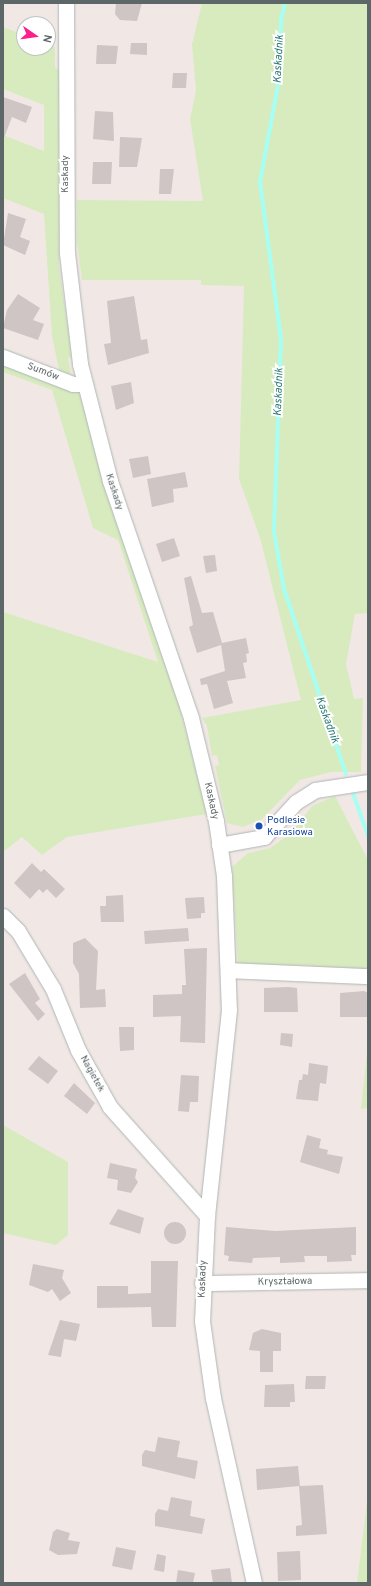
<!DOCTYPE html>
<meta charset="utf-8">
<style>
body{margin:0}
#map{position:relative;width:371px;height:1586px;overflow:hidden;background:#f1e8e5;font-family:Overpass,sans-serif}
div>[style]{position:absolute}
.green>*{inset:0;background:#d8ebbf}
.stream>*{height:4px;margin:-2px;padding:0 2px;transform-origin:2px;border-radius:2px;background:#a7fff3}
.building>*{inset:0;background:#cec5c4}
.round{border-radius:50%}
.roads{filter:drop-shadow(0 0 1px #aeb6b6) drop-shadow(0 0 1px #aeb6b6)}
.minor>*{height:15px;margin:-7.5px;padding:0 7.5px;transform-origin:7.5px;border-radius:7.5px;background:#fff}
.dots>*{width:11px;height:11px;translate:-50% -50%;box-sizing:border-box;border:2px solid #fff;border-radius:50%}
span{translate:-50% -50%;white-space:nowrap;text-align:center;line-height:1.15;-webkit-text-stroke:4px #fff;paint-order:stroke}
.street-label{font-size:10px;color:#5d6767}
.transit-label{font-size:10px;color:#164399}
.left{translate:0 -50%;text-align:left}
.water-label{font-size:11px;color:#297a76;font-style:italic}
.frame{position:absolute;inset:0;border:4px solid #5d6767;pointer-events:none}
.north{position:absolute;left:16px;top:16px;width:40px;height:40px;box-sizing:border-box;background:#fff;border:1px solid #bec2c2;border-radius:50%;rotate:103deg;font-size:11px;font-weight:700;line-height:16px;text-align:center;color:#5d6767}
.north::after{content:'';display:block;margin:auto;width:14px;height:18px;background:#fc208d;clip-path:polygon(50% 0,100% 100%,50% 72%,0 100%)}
</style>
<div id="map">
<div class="green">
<i style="clip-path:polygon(202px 3px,368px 3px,368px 613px,355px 614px,346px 664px,354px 699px,363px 698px,361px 772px,331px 772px,300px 780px,262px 819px,243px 827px,227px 823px,215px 766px,219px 765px,217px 755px,212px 756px,207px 726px,202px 718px,301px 700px,260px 538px,239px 479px,244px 286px,201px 285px,201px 280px,82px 280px,77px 242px,77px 200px,203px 201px,190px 119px,196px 90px,192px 44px)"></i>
<i style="clip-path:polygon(3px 27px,24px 35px,24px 48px,48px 48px,48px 44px,55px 47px,55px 67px,59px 70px,59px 265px,72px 357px,68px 358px,71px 374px,68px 375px,59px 370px,52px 336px,44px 214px,3px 198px,3px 135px,44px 151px,44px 105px,3px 89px)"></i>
<i style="clip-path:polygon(3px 361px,72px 388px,80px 394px,104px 484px,178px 702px,207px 814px,67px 837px,42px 855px,22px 837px,3px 852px,3px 612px,158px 662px,118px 540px,93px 528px,52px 390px,3px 372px)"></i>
<i style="clip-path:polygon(335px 796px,368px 860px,368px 970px,319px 971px,311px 965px,238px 966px,232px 867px,248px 853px,270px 848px,290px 834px,312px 806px)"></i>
<i style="clip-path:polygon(368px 1043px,368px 1108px,361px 1109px)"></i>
<i style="clip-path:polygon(3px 1125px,68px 1162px,68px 1235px,56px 1245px,3px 1233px)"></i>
<i style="clip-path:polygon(368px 1493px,368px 1583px,357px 1583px)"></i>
</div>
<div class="stream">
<i style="left:285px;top:3px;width:17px;rotate:103deg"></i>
<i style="left:281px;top:20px;width:54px;rotate:91.1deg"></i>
<i style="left:280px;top:74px;width:110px;rotate:100.5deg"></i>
<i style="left:260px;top:182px;width:158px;rotate:82.4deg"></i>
<i style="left:281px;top:339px;width:193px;rotate:92.1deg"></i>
<i style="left:274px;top:532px;width:58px;rotate:80deg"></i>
<i style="left:284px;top:589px;width:195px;rotate:71.5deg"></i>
<i style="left:353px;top:793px;width:46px;rotate:70.8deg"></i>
</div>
<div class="building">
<i style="clip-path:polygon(116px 3px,142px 3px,137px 21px,120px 20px,115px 14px)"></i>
<i style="clip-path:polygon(131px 43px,147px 43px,147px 55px,130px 54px)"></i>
<i style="clip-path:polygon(97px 45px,118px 46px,116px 64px,96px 64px)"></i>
<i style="clip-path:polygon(173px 73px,187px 73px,186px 88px,172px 88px)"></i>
<i style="clip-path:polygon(3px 97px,32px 107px,26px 123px,12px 117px,4px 138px)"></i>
<i style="clip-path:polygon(95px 111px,113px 112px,114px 141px,93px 139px)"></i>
<i style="clip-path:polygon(120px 137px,142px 138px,137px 167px,119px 167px)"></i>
<i style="clip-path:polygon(93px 162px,112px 162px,111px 184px,92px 184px)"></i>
<i style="clip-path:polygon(160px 169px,174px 169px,171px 194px,159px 194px)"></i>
<i style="clip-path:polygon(8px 213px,26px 219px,20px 237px,30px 241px,25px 255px,3px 245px)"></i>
<i style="clip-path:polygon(18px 294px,40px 308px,33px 320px,44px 324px,38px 340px,3px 328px,7px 310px)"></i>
<i style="clip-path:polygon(134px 296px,141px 340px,147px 339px,149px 353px,108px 365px,104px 344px,111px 343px,107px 301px)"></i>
<i style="clip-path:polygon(131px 382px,134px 403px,116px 410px,111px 386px)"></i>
<i style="clip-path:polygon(148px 456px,151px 474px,133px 478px,129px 459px)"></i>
<i style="clip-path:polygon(185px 472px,188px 487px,173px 489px,174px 502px,152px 507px,147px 479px)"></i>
<i style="clip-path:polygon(174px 538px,180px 556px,162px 562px,156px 544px)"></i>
<i style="clip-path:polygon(215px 555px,217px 571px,206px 573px,203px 556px)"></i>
<i style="clip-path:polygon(191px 576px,202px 613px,213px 612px,222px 643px,246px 638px,249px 653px,246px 654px,247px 662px,243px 663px,246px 678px,227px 681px,233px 703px,214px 709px,207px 684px,201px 685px,200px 679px,225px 671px,221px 645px,197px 653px,189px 627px,193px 625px,184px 578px)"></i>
<i style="clip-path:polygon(32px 863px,41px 872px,44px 869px,65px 889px,56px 898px,47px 889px,43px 893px,39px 889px,30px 899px,14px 883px)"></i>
<i style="clip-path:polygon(123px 895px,124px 922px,101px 922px,100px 906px,106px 906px,106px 896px)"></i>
<i style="clip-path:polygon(204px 897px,205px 913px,201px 913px,201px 918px,187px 919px,185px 898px)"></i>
<i style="clip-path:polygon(188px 928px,189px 941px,145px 944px,144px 931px)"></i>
<i style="clip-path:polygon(85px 938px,98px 951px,96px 990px,105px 989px,106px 1007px,80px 1008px,79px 974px,73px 963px,73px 943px)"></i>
<i style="clip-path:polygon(207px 948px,205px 1043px,180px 1042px,181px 1016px,153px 1017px,153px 995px,182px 994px,182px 985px,186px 985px,184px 949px)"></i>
<i style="clip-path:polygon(25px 973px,40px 999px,35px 1003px,45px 1014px,38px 1021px,9px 984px)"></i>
<i style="clip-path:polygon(288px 987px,297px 988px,298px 1012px,264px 1012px,264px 988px)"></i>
<i style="clip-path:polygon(364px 991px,368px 993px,368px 1017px,340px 1017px,340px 993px)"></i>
<i style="clip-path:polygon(119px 1027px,134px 1027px,134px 1050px,120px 1051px)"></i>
<i style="clip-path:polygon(281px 1033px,293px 1034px,292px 1047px,280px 1045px)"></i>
<i style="clip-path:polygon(39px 1056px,58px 1071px,48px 1084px,28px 1069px)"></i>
<i style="clip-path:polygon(309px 1063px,328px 1066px,326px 1084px,320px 1083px,318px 1101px,296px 1099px,299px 1080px,302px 1080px,303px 1074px,308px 1075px)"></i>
<i style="clip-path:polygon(181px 1075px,199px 1076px,198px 1102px,190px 1102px,189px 1112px,178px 1111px)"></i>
<i style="clip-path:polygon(74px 1083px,95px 1103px,87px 1114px,64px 1096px)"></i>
<i style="clip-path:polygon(307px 1135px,321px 1139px,319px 1148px,328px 1150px,327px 1154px,343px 1157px,339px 1174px,300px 1162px)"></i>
<i style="clip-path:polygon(110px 1163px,137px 1169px,135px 1178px,138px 1182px,131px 1193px,117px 1190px,118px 1180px,107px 1178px)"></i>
<i style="clip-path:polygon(118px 1209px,144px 1218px,140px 1234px,109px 1224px)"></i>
<i class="round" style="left:164px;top:1222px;width:22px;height:22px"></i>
<i style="clip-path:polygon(226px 1227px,275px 1231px,356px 1227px,356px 1255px,351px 1255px,352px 1261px,327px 1262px,327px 1256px,304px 1256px,305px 1262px,280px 1263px,280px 1257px,253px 1258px,252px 1263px,228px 1261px,229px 1256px,224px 1255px)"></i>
<i style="clip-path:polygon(151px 1261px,178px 1261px,176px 1327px,152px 1327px,151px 1307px,97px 1308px,97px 1286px,128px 1286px,128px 1294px,151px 1293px)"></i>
<i style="clip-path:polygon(33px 1264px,64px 1270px,62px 1278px,71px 1293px,60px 1301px,52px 1289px,48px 1292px,29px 1285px)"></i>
<i style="clip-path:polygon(60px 1320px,80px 1324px,76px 1341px,64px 1339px,61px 1357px,48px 1355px)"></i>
<i style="clip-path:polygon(262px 1329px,281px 1333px,281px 1351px,273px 1351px,273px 1372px,260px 1372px,260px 1351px,249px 1350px,253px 1333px)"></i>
<i style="clip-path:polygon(306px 1376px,326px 1376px,325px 1389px,305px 1389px)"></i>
<i style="clip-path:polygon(294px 1384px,295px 1402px,290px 1402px,290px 1407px,264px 1407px,265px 1385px)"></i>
<i style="clip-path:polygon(158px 1437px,180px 1441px,177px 1457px,198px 1461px,195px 1479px,142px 1466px,142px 1455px,145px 1450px,155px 1452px)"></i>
<i style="clip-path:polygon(298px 1466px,300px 1486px,323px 1485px,327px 1534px,296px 1536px,296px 1526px,302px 1525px,299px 1486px,257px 1490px,256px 1469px)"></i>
<i style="clip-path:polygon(171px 1497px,192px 1501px,190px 1516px,205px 1519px,202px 1534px,155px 1526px,155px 1514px,158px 1509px,168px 1511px)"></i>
<i style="clip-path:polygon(57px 1529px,70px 1533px,68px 1540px,80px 1542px,77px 1554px,58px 1555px,49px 1550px,53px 1532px)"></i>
<i style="clip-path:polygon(116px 1547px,136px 1551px,132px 1570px,112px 1566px)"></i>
<i style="clip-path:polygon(300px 1551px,301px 1580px,278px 1581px,277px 1552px)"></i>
<i style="clip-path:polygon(157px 1554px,166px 1556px,164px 1572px,154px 1570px)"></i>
<i style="clip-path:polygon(230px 1568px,232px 1583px,213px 1583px,211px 1570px)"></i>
<i style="clip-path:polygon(178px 1570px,195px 1573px,193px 1583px,176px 1583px)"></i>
</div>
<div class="roads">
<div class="minor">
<i style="left:66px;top:3px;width:250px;rotate:89.8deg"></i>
<i style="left:67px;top:253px;width:112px;rotate:83.3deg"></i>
<i style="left:80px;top:364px;width:121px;rotate:75.6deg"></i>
<i style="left:110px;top:481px;width:250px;rotate:71.1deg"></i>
<i style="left:191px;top:718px;width:106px;rotate:76.4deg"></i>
<i style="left:216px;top:821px;width:56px;rotate:81.7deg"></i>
<i style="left:224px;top:876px;width:134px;rotate:87.9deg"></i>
<i style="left:229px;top:1010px;width:207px;rotate:96.1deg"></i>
<i style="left:207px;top:1216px;width:105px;rotate:92.7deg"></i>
<i style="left:202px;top:1321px;width:78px;rotate:81.9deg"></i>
<i style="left:213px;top:1398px;width:189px;rotate:77.5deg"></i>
<i style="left:3px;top:357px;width:75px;rotate:21.1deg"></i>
<i style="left:73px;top:384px;width:10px"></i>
<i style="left:219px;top:845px;width:46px;rotate:-10.1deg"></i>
<i style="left:264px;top:837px;width:47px;rotate:-47.6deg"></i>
<i style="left:296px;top:802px;width:22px;rotate:-32deg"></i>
<i style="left:315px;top:790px;width:54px;rotate:-8.6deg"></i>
<i style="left:3px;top:916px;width:21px;rotate:45deg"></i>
<i style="left:18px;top:931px;width:68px;rotate:58.9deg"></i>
<i style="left:53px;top:989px;width:66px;rotate:67.7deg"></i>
<i style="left:78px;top:1050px;width:65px;rotate:60.7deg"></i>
<i style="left:110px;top:1107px;width:146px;rotate:48.3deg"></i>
<i style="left:228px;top:970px;width:140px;rotate:2.5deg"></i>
<i style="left:202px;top:1283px;width:166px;rotate:-1deg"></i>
</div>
</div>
<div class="dots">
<i style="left:259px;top:826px;background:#1a4fb4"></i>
</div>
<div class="street-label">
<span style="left:66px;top:174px;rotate:-90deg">Kaskady</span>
<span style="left:43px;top:372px;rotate:21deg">Sumów</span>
<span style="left:114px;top:492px;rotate:72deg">Kaskady</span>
<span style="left:211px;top:801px;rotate:78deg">Kaskady</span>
<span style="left:92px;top:1074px;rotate:61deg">Nagietek</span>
<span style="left:203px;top:1279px;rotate:-88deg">Kaskady</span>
<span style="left:285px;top:1282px;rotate:-1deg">Kryształowa</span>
</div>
<div class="transit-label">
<span class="left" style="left:267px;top:826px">Podlesie<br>Karasiowa</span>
</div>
<div class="water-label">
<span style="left:279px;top:59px;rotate:-87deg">Kaskadnik</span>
<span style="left:279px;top:392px;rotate:-88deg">Kaskadnik</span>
<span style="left:327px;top:720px;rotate:70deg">Kaskadnik</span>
</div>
<div class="frame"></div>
<div class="north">N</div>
</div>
